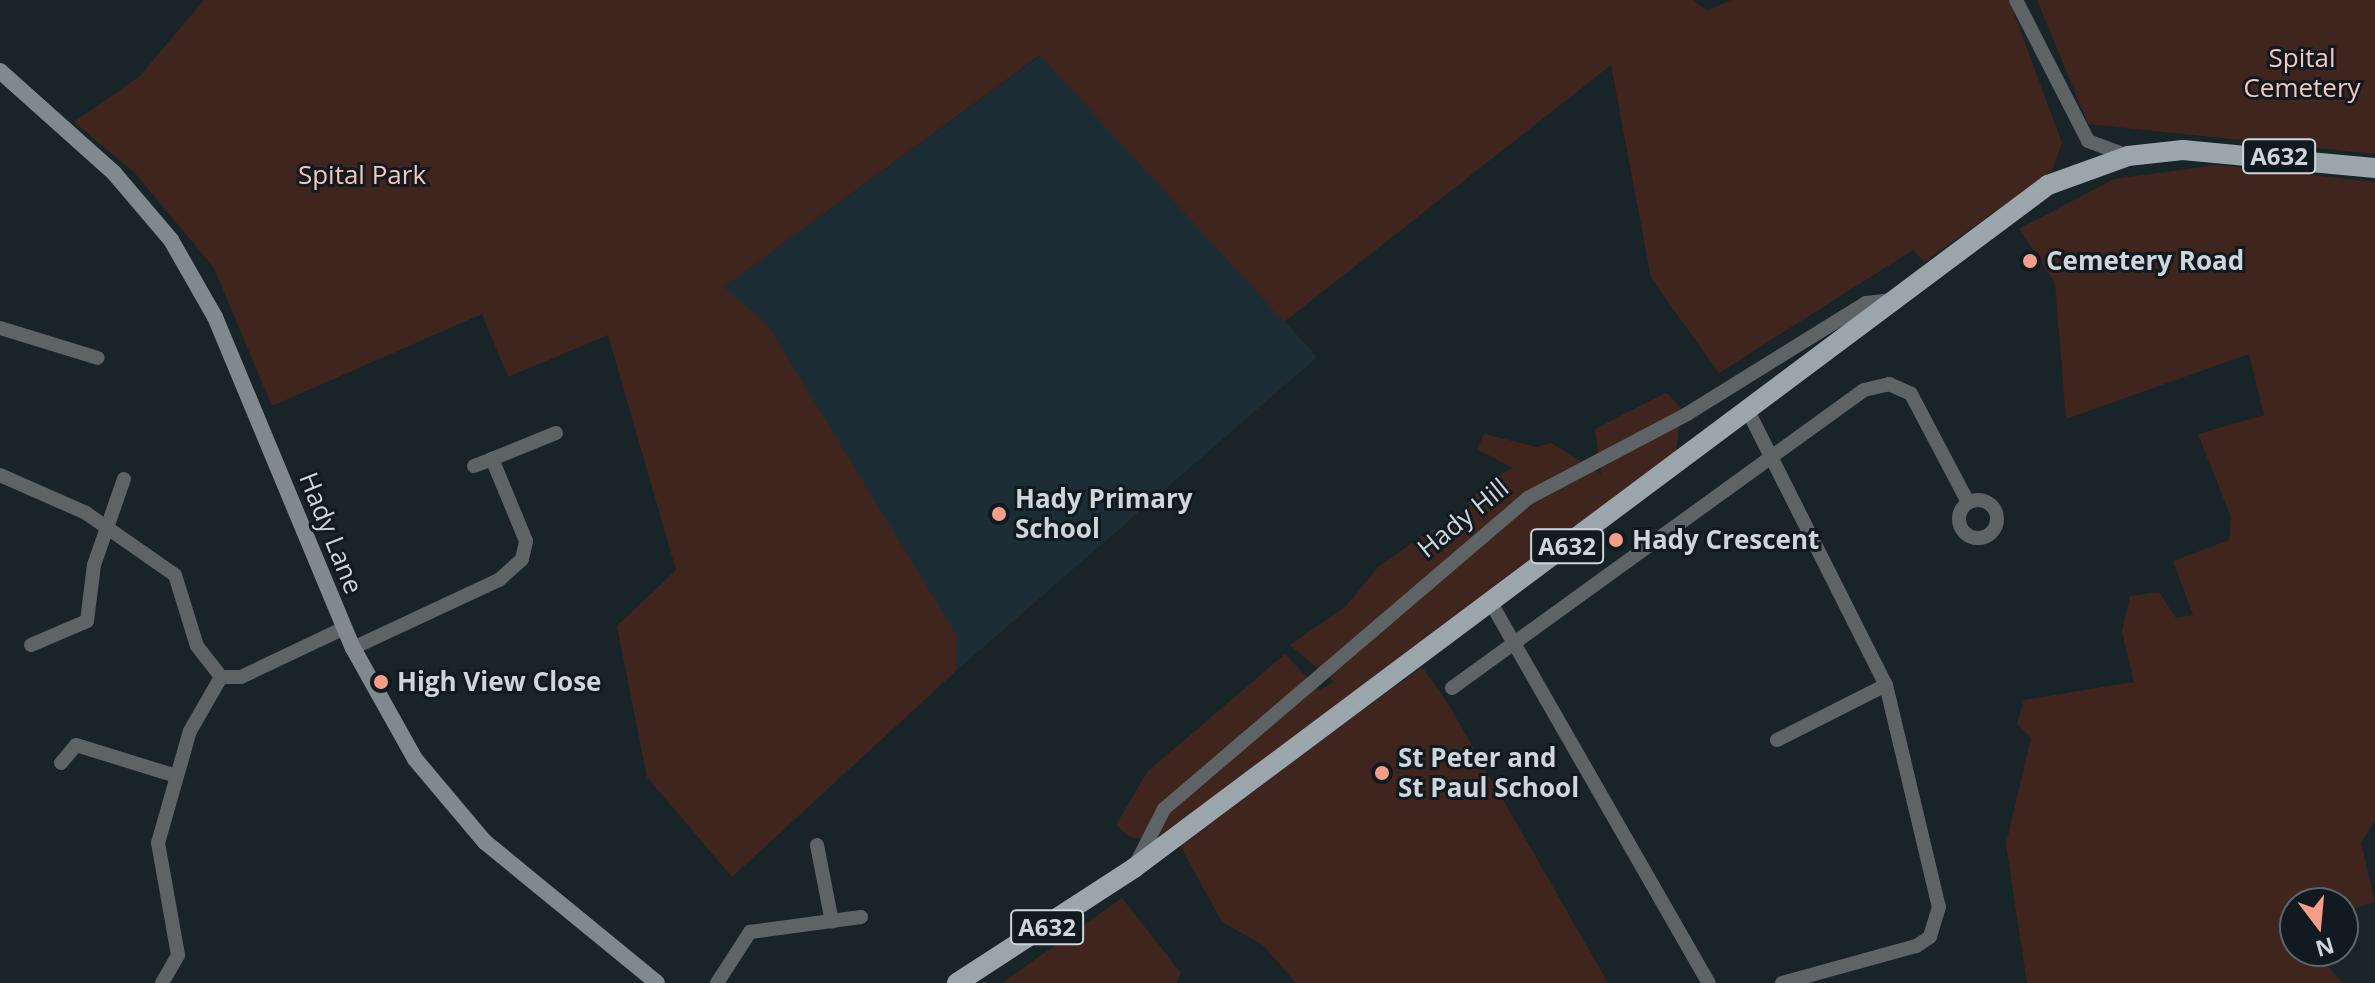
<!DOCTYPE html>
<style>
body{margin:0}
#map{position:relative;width:2375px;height:983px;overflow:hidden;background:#192429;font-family:"Open Sans",sans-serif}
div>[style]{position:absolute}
.built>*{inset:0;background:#1c2d36}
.green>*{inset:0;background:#40251e}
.street>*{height:14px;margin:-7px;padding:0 7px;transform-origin:7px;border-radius:7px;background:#5e6466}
.street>.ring{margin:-7px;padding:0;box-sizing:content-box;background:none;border:14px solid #5e6466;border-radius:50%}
.secondary>*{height:16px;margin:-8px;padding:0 8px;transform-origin:8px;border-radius:8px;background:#80898d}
.primary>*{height:20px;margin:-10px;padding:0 10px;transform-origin:10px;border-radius:10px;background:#9aa5ac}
.dots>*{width:22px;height:22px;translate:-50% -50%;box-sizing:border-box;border:4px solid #101a20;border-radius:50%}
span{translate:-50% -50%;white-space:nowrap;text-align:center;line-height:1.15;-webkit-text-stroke:6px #101a20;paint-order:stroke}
.shield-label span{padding:2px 6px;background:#101a20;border:2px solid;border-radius:6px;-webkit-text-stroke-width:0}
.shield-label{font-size:24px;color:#cfd6da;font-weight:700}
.park-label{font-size:26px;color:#f7c7b9}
.poi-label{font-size:26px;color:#cfd6da;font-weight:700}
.left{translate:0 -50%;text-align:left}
.street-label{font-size:26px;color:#cfd6da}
.north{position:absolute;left:2279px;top:887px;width:80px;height:80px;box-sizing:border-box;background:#101a20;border:2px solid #5c656a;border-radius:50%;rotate:164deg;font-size:22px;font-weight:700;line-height:32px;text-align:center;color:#cfd6da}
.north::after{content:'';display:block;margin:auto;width:28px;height:36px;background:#f49e87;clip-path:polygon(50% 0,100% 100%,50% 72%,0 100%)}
</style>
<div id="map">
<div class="built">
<i style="clip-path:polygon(1041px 55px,1317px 357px,956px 671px,724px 287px)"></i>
</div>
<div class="green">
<i style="clip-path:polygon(204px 0,1693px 0,1707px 11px,1731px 0,2009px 0,2062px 143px,2052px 171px,1924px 262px,1913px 250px,1719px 373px,1651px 278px,1611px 65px,1284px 322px,1040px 55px,724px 287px,767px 324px,957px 636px,956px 671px,732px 877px,647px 777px,617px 626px,676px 570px,608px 335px,508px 377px,482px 314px,272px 406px,214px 268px,134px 172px,74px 122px,140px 76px)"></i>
<i style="clip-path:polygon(2037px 0,2375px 0,2375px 154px,2088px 124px)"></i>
<i style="clip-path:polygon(2218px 165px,2375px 182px,2375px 820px,2361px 843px,2375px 902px,2343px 912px,2343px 903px,2295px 903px,2295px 951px,2314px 951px,2343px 983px,2027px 983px,2006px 844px,2031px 738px,2017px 724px,2024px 700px,2134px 682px,2122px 632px,2130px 596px,2159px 592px,2176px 618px,2193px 615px,2173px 561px,2229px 540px,2231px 517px,2198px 434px,2264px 415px,2249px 354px,2066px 419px,2055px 283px,2019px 229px,2114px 179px)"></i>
<i style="clip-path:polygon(1666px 393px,1681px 407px,1675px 462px,1152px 841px,1130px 837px,1116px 825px,1147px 772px,1285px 654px,1319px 690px,1334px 682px,1290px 645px,1345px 607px,1379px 566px,1431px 530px,1448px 529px,1484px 483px,1513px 468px,1477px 449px,1484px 434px,1537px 447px,1551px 443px,1601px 474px,1595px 429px)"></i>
<i style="clip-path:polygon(1422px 667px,1447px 702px,1608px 983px,1296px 983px,1263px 945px,1222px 922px,1179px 844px)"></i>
<i style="clip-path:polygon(1122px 898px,1181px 973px,1177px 983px,1002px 983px)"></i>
</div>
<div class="street">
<i style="left:2016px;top:0;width:158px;rotate:62.9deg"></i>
<i style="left:2088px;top:141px;width:43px;rotate:20.6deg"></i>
<i style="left:0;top:328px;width:102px;rotate:17deg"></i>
<i style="left:1748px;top:411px;width:307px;rotate:63.3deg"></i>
<i style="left:1886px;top:685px;width:228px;rotate:76.6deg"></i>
<i style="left:1939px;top:907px;width:31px;rotate:107deg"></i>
<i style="left:1930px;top:937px;width:17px;rotate:147deg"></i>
<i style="left:1916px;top:946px;width:139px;rotate:164.6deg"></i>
<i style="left:474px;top:466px;width:19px;rotate:-21deg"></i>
<i style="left:0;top:475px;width:94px;rotate:23.8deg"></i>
<i style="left:86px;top:513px;width:108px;rotate:34.9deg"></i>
<i style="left:175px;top:575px;width:74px;rotate:72.8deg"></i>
<i style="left:197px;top:646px;width:39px;rotate:52deg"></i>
<i style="left:221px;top:677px;width:20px"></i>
<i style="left:241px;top:677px;width:114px;rotate:-25.4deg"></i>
<i class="ring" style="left:1959px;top:500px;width:24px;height:24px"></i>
<i style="left:1491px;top:603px;width:438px;rotate:60.2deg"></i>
<i style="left:31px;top:645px;width:61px;rotate:-23.2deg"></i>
<i style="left:87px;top:621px;width:56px;rotate:-82.9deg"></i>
<i style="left:94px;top:565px;width:91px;rotate:-70.8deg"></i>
<i style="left:353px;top:648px;width:161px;rotate:-25deg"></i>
<i style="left:499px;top:580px;width:31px;rotate:-42deg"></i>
<i style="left:522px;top:559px;width:18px;rotate:-77deg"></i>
<i style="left:526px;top:541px;width:89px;rotate:-112.5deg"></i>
<i style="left:492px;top:459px;width:69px;rotate:-22.1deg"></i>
<i style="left:1452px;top:688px;width:508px;rotate:-35.88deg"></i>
<i style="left:1864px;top:390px;width:26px;rotate:-13deg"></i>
<i style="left:1889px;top:384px;width:24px;rotate:24deg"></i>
<i style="left:1911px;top:394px;width:122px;rotate:62.2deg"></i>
<i style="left:1777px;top:740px;width:122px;rotate:-26.8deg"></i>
<i style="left:61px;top:763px;width:23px;rotate:-50deg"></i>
<i style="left:76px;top:745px;width:105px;rotate:17.2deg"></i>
<i style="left:817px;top:845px;width:78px;rotate:79deg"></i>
<i style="left:1136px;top:864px;width:62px;rotate:-63deg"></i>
<i style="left:1164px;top:809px;width:479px;rotate:-40.5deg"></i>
<i style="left:1528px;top:498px;width:180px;rotate:-27.8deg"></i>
<i style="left:1687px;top:414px;width:211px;rotate:-31.8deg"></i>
<i style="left:1866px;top:303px;width:28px;rotate:-6deg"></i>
<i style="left:162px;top:983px;width:32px;rotate:-60deg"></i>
<i style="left:178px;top:955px;width:114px;rotate:-100.1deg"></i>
<i style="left:158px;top:843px;width:116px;rotate:-74.1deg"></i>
<i style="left:190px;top:731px;width:62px;rotate:-60.1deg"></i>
<i style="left:717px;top:983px;width:61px;rotate:-57.1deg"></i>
<i style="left:750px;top:932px;width:112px;rotate:-7.7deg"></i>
</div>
<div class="secondary">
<i style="left:0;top:71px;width:153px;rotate:41.8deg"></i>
<i style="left:114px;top:173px;width:88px;rotate:49.6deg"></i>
<i style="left:171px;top:240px;width:89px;rotate:60.3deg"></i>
<i style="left:215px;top:317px;width:359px;rotate:67.4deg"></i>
<i style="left:353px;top:648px;width:127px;rotate:60.8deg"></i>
<i style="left:415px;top:759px;width:109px;rotate:49.9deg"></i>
<i style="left:485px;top:842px;width:222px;rotate:39.3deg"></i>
</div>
<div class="primary">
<i style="left:957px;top:983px;width:211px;rotate:-33deg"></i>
<i style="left:1134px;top:868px;width:1141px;rotate:-36.77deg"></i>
<i style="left:2048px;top:185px;width:85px;rotate:-19.9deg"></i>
<i style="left:2128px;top:156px;width:55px;rotate:-6.2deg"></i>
<i style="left:2183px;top:150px;width:193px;rotate:5.4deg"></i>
</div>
<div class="dots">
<i style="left:2030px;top:261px;background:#f49e87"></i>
<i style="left:999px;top:514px;background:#f49e87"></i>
<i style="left:1616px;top:540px;background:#f49e87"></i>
<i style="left:381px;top:682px;background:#f49e87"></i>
<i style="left:1382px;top:773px;background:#f49e87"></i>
</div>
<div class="shield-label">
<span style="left:2279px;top:156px">A632</span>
<span style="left:1567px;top:546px">A632</span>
<span style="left:1047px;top:927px">A632</span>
</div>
<div class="park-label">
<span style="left:2302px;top:73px">Spital<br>Cemetery</span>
<span style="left:362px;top:175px">Spital Park</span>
</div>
<div class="poi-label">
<span class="left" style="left:2046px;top:261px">Cemetery Road</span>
<span class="left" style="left:1015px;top:514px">Hady Primary<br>School</span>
<span class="left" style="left:1632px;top:540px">Hady Crescent</span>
<span class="left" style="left:397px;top:682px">High View Close</span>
<span class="left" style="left:1398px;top:773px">St Peter and<br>St Paul School</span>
</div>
<div class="street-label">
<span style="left:1463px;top:518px;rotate:-39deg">Hady Hill</span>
<span style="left:331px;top:533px;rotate:68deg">Hady Lane</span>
</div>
<div class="north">N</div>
</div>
